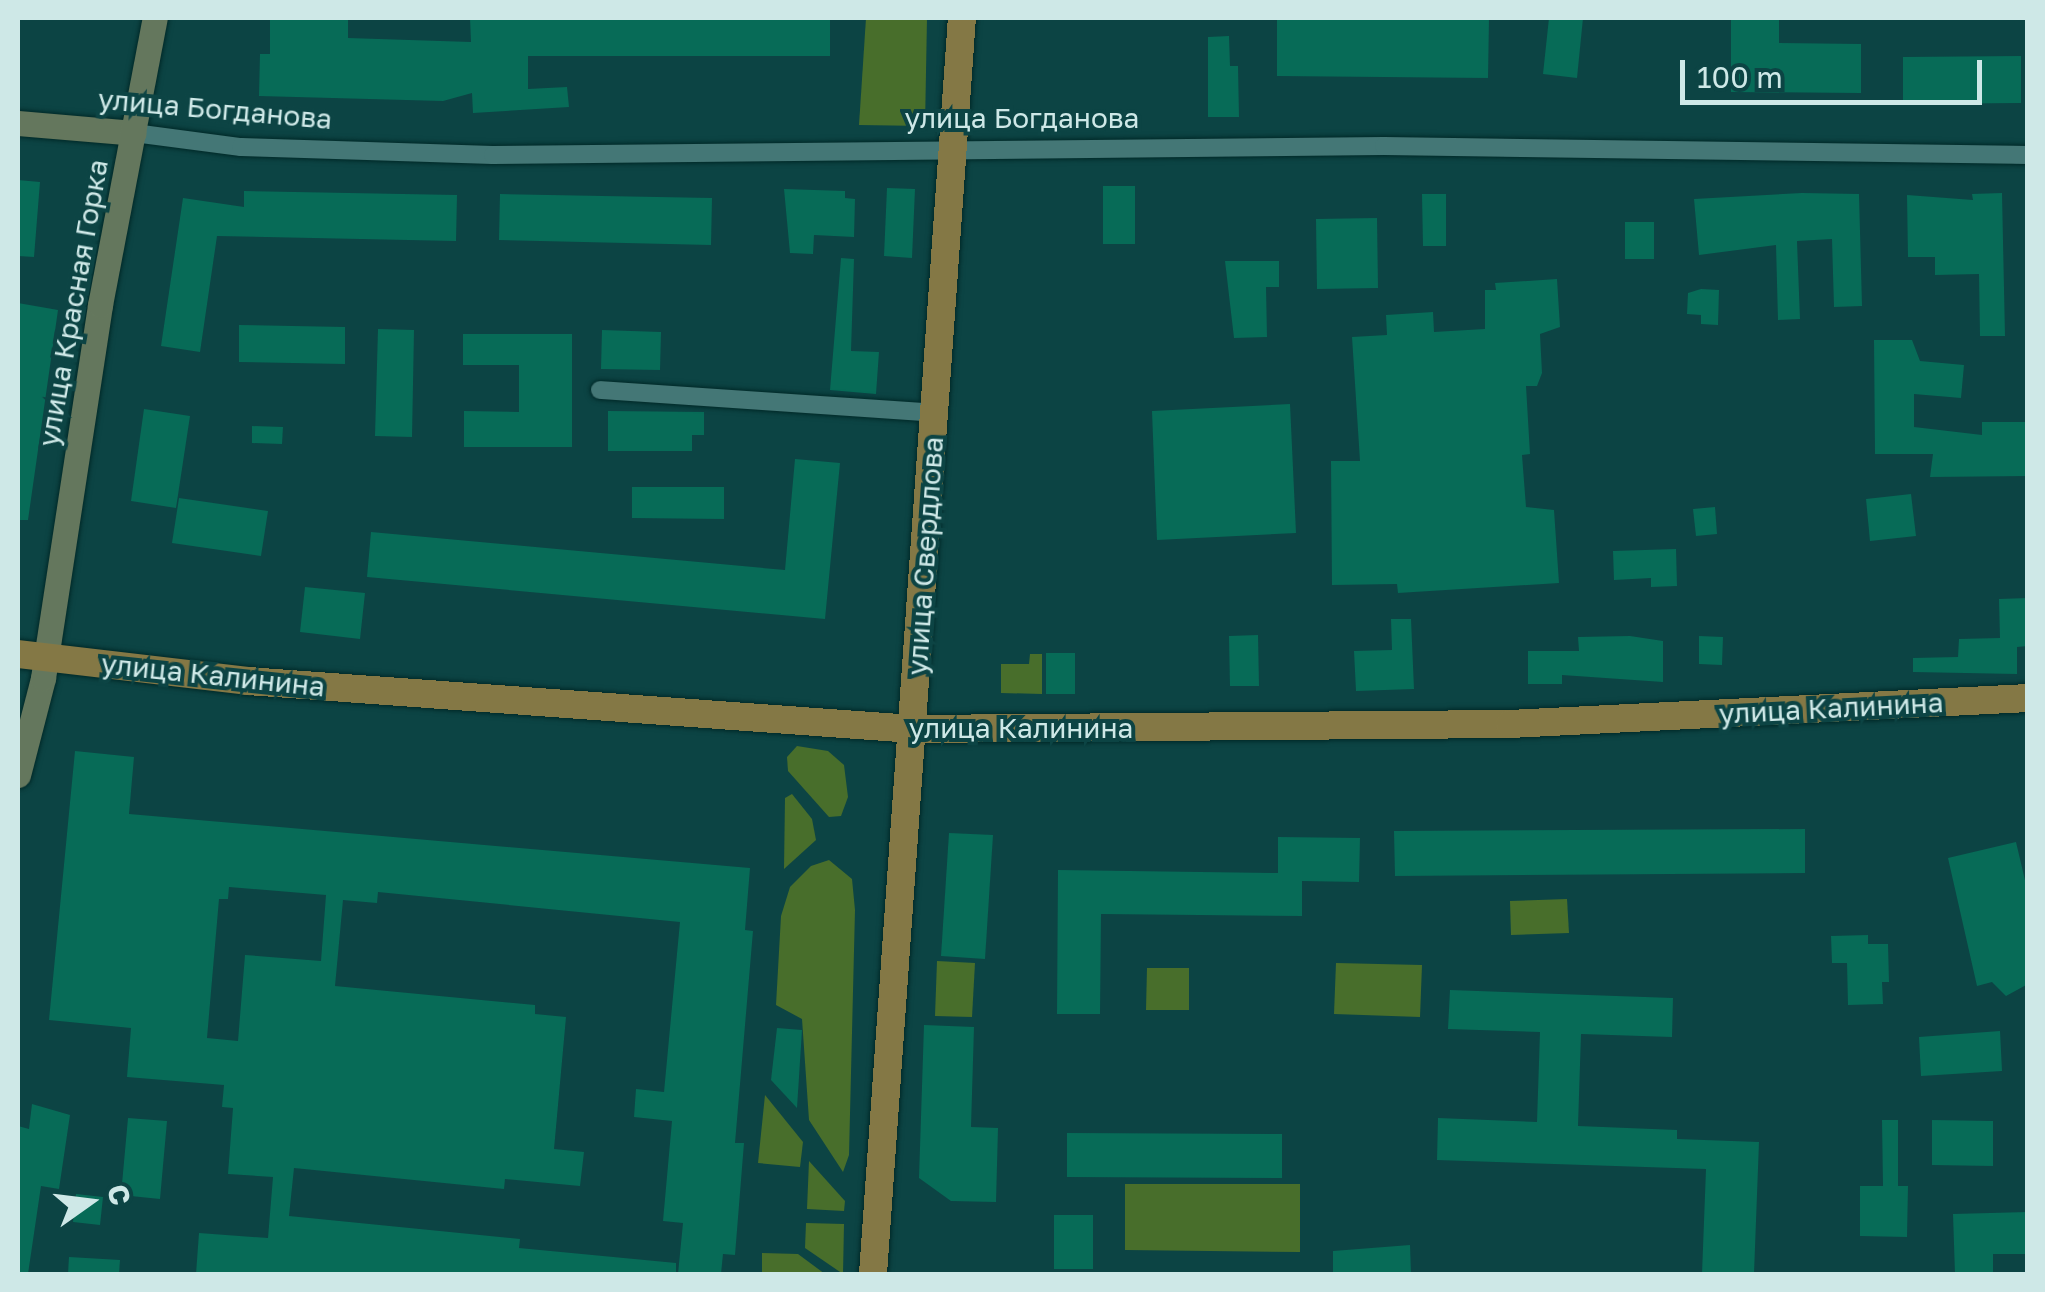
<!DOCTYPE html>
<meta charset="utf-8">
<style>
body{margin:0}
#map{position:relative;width:2045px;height:1292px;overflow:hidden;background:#0c4444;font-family:"Golos Text",sans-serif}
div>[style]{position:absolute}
.green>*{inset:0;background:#486e2b}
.building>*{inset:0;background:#076b57}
.roads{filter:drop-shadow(0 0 2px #002928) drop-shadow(0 0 2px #002928)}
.street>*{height:18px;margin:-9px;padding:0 9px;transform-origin:9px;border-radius:9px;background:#447776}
.secondary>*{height:25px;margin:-12.5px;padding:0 12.5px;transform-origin:12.5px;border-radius:12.5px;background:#64775d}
.primary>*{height:28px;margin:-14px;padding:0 14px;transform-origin:14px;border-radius:14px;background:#847845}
span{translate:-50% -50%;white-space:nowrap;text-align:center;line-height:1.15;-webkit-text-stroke:8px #0c4444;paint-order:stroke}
.street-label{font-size:28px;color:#cee8e7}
.frame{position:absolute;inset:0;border:20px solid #cee8e7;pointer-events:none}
.north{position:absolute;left:40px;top:1152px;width:100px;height:100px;-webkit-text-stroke:8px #0c4444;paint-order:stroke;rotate:76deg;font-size:28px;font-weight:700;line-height:40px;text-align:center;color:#cee8e7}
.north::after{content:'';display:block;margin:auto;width:35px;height:45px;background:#cee8e7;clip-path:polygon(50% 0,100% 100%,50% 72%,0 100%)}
.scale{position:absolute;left:1680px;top:60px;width:302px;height:45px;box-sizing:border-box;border:5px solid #cee8e7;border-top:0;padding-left:12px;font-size:30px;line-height:35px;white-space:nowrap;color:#cee8e7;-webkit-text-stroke:8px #0c4444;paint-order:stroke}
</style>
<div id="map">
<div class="green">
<i style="clip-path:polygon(866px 18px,927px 18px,925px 126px,859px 125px)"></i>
<i style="clip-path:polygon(1030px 654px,1042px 654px,1042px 694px,1001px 693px,1001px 664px,1029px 664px)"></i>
<i style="clip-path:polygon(797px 746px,828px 751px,844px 765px,848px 797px,841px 816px,829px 817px,788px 771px,787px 757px)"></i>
<i style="clip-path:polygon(792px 794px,812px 819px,816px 840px,784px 869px,785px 798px)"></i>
<i style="clip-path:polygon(829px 860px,852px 879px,855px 910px,849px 1155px,843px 1172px,809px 1120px,802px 1019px,776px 1005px,781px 916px,790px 887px,811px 866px)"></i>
<i style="clip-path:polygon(1567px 899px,1569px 933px,1511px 935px,1510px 901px)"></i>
<i style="clip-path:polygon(937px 961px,975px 963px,972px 1017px,935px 1016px)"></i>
<i style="clip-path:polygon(1336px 963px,1422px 965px,1420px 1017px,1334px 1014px)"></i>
<i style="clip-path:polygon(1147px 968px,1189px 968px,1189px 1010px,1146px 1010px)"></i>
<i style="clip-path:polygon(765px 1095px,803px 1142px,800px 1167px,758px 1163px)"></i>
<i style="clip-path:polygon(809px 1161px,845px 1201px,844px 1211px,807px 1209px)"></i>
<i style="clip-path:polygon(1125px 1184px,1300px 1184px,1300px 1252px,1125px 1250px)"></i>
<i style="clip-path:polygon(806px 1223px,844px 1224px,843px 1274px,805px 1248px)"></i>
<i style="clip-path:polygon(762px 1253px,798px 1254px,825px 1274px,762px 1274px)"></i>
</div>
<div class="building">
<i style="clip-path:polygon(270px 18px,348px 18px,348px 38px,471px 42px,470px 18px,830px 18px,830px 56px,528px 56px,528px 89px,567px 87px,569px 107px,473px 113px,472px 93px,443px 101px,259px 96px,260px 54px,270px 54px)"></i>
<i style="clip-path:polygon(1277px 18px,1489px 18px,1488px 78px,1277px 76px)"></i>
<i style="clip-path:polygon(1549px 18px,1583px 18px,1577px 78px,1543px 74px)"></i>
<i style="clip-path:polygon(1731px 18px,1779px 18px,1779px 43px,1861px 44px,1861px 93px,1731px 92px)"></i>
<i style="clip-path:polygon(1229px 36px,1230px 66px,1238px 66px,1239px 117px,1208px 117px,1208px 37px)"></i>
<i style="clip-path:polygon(2021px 56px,2021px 103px,1903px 104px,1903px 57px)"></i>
<i style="clip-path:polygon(18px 180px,40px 182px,34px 257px,18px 256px)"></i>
<i style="clip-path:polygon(1103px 186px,1135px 186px,1135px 244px,1103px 244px)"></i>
<i style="clip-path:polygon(887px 188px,915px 189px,912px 258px,884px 256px)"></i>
<i style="clip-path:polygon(784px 189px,845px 191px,845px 198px,855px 199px,854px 237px,814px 235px,813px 254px,790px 253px)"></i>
<i style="clip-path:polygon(244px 191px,457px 195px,456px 241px,217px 236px,200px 352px,161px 346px,183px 198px,244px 207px)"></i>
<i style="clip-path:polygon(1802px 193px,1859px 194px,1862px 306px,1834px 307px,1832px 239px,1797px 241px,1800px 319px,1778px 320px,1776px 245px,1699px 255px,1694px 199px)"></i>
<i style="clip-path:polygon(2002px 193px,2005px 336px,1980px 336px,1979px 274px,1935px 275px,1935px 257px,1908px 257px,1907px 195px,1973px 200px,1972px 194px)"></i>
<i style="clip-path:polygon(500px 194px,712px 198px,711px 245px,499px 240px)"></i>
<i style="clip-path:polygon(1422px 194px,1446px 194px,1446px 246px,1423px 246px)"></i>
<i style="clip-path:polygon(1377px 218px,1378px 288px,1317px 289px,1316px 219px)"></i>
<i style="clip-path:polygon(1625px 222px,1654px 222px,1654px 259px,1625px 259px)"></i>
<i style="clip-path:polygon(841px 258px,854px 259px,851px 351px,879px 352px,876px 394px,830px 390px)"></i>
<i style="clip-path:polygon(1225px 261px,1279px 261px,1279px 287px,1266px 287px,1267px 337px,1234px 338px)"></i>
<i style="clip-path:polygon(1557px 279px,1560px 327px,1540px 334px,1542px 373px,1537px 386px,1526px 386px,1530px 454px,1522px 455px,1526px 507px,1554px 510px,1559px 583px,1398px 593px,1397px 584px,1332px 585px,1331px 461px,1360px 461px,1352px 337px,1387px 335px,1386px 315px,1433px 312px,1434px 332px,1485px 329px,1485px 290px,1496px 290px,1495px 283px)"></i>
<i style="clip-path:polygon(1701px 289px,1719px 290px,1718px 325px,1701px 324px,1701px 315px,1687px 314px,1688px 293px)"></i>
<i style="clip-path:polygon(18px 303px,58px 310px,28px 520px,18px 520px)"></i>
<i style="clip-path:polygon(239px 325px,345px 327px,345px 364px,239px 362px)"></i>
<i style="clip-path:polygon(378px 329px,414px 330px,412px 437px,375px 436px)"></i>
<i style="clip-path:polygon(602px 330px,661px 332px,660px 370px,601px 369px)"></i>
<i style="clip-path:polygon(463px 334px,572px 334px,572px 447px,464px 447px,464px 411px,519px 412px,519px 365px,463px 365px)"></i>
<i style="clip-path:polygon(1874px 340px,1912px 340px,1920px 361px,1964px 365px,1961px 398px,1914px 394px,1914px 427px,1982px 435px,1982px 422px,2028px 422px,2028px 476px,1930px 477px,1933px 454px,1875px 454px)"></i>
<i style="clip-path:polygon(1290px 404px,1296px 533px,1157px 540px,1152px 411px)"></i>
<i style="clip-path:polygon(144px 409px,190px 416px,176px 508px,131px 501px)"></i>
<i style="clip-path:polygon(608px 411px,704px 412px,704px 435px,692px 435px,692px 451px,608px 451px)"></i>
<i style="clip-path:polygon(252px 426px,283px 427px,282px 444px,252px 443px)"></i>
<i style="clip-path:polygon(795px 459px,840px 463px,825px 619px,367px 577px,371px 532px,785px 570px)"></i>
<i style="clip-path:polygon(632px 487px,724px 487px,724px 519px,632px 518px)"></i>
<i style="clip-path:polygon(1911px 494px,1916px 536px,1870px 541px,1866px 499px)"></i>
<i style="clip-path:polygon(179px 498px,268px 511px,261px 556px,172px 543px)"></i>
<i style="clip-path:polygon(1715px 507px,1717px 534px,1696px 536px,1693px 509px)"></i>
<i style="clip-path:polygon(1676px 549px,1677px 586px,1651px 587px,1651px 578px,1614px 580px,1613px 551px)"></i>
<i style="clip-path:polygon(305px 587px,365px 593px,360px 639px,300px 632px)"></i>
<i style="clip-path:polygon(2028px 598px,2028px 646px,2017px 647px,2017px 674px,1913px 672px,1913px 658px,1958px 657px,1959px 639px,2000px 638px,1999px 599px)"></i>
<i style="clip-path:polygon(1391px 619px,1411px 619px,1414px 689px,1356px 691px,1354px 651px,1392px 650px)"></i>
<i style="clip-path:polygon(1258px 635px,1259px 686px,1230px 686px,1229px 636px)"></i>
<i style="clip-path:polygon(1630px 636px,1663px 641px,1663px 682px,1562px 675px,1562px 684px,1528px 684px,1528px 651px,1579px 651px,1578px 637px)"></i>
<i style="clip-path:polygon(1699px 636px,1723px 637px,1722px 665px,1699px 664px)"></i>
<i style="clip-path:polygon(1046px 653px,1075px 653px,1075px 694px,1046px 694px)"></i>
<i style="clip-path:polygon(evenodd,75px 751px,134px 757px,129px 814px,750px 868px,745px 930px,753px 931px,735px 1143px,744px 1143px,735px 1255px,723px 1254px,721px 1274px,678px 1274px,683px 1223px,663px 1221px,672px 1121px,634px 1117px,636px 1089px,664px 1092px,680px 922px,378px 892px,377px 903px,343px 900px,335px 986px,535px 1005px,535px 1014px,566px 1017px,554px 1149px,584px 1152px,580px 1186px,505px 1179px,504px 1189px,294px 1168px,289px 1216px,520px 1239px,519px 1248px,676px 1263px,676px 1274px,196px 1274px,199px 1233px,268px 1238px,273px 1177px,228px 1174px,233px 1108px,222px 1107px,224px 1085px,127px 1077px,131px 1028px,49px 1020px,75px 751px,229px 887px,326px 895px,321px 961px,245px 955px,238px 1041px,207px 1038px,219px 899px,228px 899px,229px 887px)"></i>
<i style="clip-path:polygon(1805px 829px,1805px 873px,1395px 876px,1394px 831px)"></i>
<i style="clip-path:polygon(949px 833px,993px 835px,985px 959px,941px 956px)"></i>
<i style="clip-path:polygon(1278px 837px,1360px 838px,1359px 882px,1302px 881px,1302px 916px,1101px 914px,1100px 1014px,1057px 1014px,1058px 870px,1278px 873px)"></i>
<i style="clip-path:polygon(2016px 842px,2028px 893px,2028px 984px,2006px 996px,1992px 982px,1977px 986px,1948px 858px)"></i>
<i style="clip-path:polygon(1868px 935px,1868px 944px,1888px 944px,1889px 982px,1882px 982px,1883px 1004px,1848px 1005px,1847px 963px,1832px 963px,1831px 936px)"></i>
<i style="clip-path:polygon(1450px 990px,1673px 998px,1672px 1037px,1581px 1034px,1578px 1126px,1677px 1130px,1677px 1139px,1759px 1142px,1754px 1274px,1702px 1274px,1706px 1169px,1437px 1160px,1438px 1118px,1537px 1122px,1540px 1032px,1448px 1029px)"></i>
<i style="clip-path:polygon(924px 1025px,974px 1027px,971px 1127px,998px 1128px,996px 1202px,951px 1201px,919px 1178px)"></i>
<i style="clip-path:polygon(777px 1028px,802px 1030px,797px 1108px,771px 1080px)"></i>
<i style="clip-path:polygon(2000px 1031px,2002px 1071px,1921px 1076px,1919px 1037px)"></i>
<i style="clip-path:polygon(32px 1104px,70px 1115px,59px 1189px,41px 1186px,28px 1274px,18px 1274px,18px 1126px,29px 1129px)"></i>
<i style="clip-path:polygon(128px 1118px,167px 1121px,160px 1199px,121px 1195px)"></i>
<i style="clip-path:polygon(1882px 1120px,1898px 1120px,1898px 1186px,1908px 1186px,1907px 1237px,1860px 1236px,1860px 1186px,1883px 1186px)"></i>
<i style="clip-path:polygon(1932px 1120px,1993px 1121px,1993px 1166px,1932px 1165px)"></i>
<i style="clip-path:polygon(1067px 1133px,1282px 1134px,1282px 1178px,1067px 1177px)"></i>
<i style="clip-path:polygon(76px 1194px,103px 1197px,100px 1225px,73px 1222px)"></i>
<i style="clip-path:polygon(2028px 1212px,2028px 1254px,1993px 1254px,1993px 1274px,1955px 1274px,1953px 1214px)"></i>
<i style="clip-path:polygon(1054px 1215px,1093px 1215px,1093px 1269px,1054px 1269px)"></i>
<i style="clip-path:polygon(1410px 1245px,1411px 1274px,1333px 1274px,1333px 1251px)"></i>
<i style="clip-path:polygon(69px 1257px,120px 1260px,119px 1274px,68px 1274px)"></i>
</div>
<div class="roads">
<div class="street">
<i style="left:134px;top:133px;width:108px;rotate:7.5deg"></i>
<i style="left:241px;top:147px;width:252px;rotate:1.8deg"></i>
<i style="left:493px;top:155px;width:891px;rotate:-0.58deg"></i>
<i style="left:1384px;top:146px;width:644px;rotate:0.8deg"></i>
<i style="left:600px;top:390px;width:337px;rotate:3.9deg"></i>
</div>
<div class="secondary">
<i style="left:18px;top:123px;width:116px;rotate:4.9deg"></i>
<i style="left:18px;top:775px;width:100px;rotate:-75.5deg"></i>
<i style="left:43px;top:678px;width:377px;rotate:-81.3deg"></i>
<i style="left:100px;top:305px;width:292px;rotate:-79.2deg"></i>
</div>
<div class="primary">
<i style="left:18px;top:654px;width:232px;rotate:6.7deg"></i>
<i style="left:248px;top:681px;width:666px;rotate:4.13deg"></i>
<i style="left:912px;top:729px;width:598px;rotate:-0.48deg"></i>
<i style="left:1510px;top:724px;width:519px;rotate:-2.87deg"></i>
<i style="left:873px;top:1274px;width:1259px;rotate:-85.95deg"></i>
</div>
</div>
<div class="street-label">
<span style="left:215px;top:109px;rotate:5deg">улица Богданова</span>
<span style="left:1022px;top:118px">улица Богданова</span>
<span style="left:73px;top:303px;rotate:-80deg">улица Красная Горка</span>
<span style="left:925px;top:556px;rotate:-86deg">улица Свердлова</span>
<span style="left:213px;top:675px;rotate:6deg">улица Калинина</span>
<span style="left:1831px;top:708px;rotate:-3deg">улица Калинина</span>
<span style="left:1021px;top:728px">улица Калинина</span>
</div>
<div class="frame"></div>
<div class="north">С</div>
<div class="scale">100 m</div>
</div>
